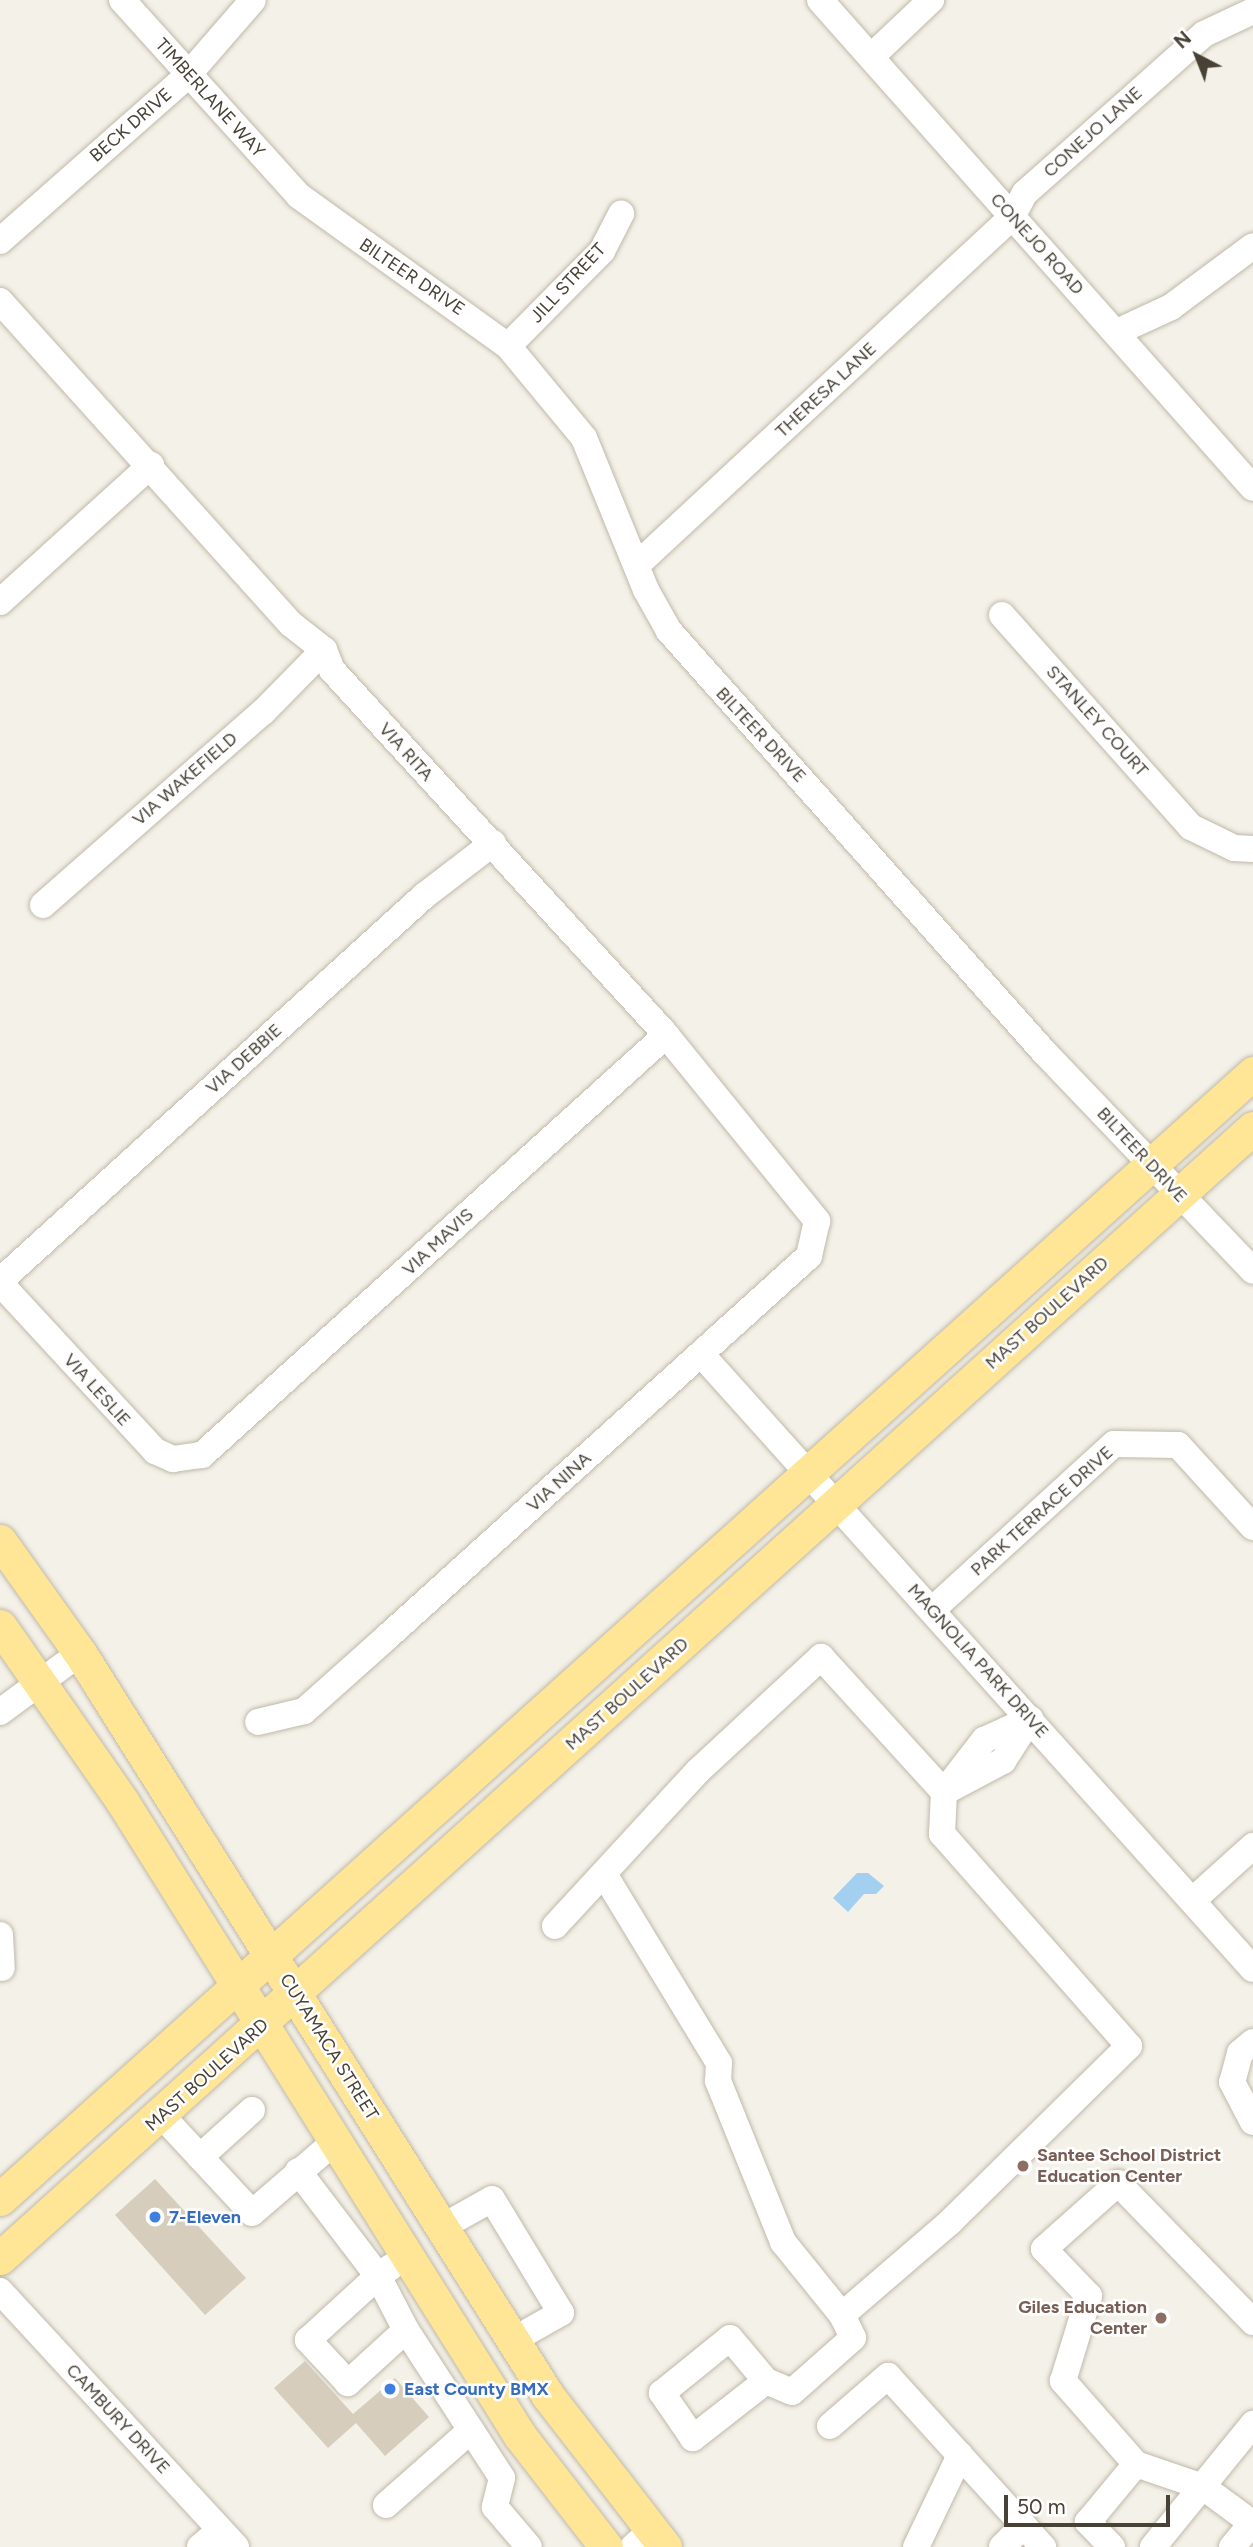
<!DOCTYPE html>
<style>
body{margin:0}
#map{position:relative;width:1253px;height:2547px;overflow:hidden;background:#f4f1e8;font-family:Figtree,sans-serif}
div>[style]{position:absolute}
.water>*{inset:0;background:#a3cff1}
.building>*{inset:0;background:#d6cdbd}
.roads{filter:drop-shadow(0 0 2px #c0b9aa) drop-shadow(0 0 2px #c0b9aa)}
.minor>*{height:26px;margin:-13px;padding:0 13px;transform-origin:13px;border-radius:13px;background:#fff}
.major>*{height:33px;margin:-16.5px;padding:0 16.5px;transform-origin:16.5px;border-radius:16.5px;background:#ffe596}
.dots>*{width:19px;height:19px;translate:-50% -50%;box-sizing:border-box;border:4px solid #fff;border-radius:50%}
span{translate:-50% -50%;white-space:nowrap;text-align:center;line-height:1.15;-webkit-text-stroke:5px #fff;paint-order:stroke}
.street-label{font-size:18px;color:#474136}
.education-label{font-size:18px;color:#785e54;font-weight:700}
.left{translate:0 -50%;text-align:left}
.right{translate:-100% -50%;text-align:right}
.shop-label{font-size:18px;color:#366cbe;font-weight:700}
.north{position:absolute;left:1162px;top:21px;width:70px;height:70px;-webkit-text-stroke:5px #fff;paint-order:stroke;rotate:318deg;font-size:19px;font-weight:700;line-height:28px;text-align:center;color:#474136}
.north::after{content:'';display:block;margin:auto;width:24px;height:32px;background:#474136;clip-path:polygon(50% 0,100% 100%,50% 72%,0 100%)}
.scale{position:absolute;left:1004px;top:2495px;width:166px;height:32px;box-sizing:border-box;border:4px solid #474136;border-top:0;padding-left:9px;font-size:21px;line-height:24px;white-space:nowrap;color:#474136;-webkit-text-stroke:5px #fff;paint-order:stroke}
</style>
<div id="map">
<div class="water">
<i style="clip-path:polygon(857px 1873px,868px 1873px,884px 1886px,876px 1894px,864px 1894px,848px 1912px,833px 1898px)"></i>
</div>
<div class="building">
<i style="clip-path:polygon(155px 2179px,246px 2278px,205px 2315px,115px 2215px)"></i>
<i style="clip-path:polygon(305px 2361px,353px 2414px,395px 2378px,429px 2417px,385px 2456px,356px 2423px,328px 2448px,274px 2388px)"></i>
</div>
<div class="roads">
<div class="minor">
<i style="left:122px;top:0;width:264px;rotate:47.9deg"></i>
<i style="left:299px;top:196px;width:257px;rotate:35.7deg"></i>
<i style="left:508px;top:346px;width:119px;rotate:50.4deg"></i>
<i style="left:584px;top:438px;width:164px;rotate:67.8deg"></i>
<i style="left:646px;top:590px;width:47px;rotate:60.7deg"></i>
<i style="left:669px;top:631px;width:565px;rotate:48.3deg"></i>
<i style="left:1045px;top:1053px;width:301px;rotate:46.3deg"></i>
<i style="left:820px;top:0;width:652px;rotate:48.42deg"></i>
<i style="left:871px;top:57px;width:83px;rotate:-43.5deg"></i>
<i style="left:0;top:241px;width:251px;rotate:-41.4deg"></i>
<i style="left:188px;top:75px;width:99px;rotate:-49.1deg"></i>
<i style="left:0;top:301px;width:435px;rotate:48deg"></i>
<i style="left:291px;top:624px;width:42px;rotate:38.2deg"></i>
<i style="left:324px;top:650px;width:22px;rotate:68deg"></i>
<i style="left:332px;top:670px;width:495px;rotate:47.5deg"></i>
<i style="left:666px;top:1035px;width:240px;rotate:50.9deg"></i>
<i style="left:817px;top:1221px;width:36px;rotate:103deg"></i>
<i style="left:809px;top:1256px;width:570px;rotate:137.92deg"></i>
<i style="left:386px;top:1638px;width:110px;rotate:138.3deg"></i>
<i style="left:304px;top:1711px;width:47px;rotate:166.6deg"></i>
<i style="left:1117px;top:332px;width:60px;rotate:-24.8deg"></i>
<i style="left:1171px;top:307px;width:102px;rotate:-36.6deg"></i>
<i style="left:508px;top:346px;width:134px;rotate:-45.3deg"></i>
<i style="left:602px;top:251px;width:42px;rotate:-62.8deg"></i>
<i style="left:639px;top:563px;width:509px;rotate:-42.85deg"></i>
<i style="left:1012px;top:217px;width:27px;rotate:-62deg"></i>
<i style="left:1025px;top:193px;width:239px;rotate:-41.6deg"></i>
<i style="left:1204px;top:34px;width:54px;rotate:-25.1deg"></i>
<i style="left:0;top:602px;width:204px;rotate:-42.2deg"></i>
<i style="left:1002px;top:615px;width:284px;rotate:48.3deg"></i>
<i style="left:1191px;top:827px;width:48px;rotate:26deg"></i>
<i style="left:1234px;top:848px;width:19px;rotate:3deg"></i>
<i style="left:43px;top:905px;width:293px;rotate:-41.3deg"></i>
<i style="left:263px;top:712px;width:87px;rotate:-45.5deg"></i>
<i style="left:0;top:1281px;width:573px;rotate:-42.24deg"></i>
<i style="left:424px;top:896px;width:87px;rotate:-37.5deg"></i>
<i style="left:0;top:1283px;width:229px;rotate:47.3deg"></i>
<i style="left:155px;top:1451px;width:20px;rotate:24deg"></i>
<i style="left:173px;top:1459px;width:29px;rotate:-8deg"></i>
<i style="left:202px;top:1455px;width:626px;rotate:-42.15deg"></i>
<i style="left:701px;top:1354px;width:826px;rotate:48.09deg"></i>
<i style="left:932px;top:1610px;width:246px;rotate:-42.4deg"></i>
<i style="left:1114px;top:1444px;width:64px;rotate:0.9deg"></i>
<i style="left:1178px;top:1445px;width:111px;rotate:47.6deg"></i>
<i style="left:0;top:1712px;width:99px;rotate:-36.4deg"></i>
<i style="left:952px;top:1788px;width:58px;rotate:-27.9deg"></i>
<i style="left:1003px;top:1761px;width:50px;rotate:-57.3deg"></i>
<i style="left:604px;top:1874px;width:221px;rotate:58.7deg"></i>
<i style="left:719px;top:2063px;width:18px;rotate:93deg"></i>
<i style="left:718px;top:2081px;width:174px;rotate:68deg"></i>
<i style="left:783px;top:2242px;width:94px;rotate:51.1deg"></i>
<i style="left:842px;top:2315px;width:25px;rotate:64deg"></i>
<i style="left:853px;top:2338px;width:81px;rotate:138.5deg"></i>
<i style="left:792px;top:2392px;width:28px;rotate:-157deg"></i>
<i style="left:766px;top:2381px;width:93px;rotate:142deg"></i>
<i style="left:693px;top:2438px;width:55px;rotate:-124.6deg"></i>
<i style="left:662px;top:2393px;width:87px;rotate:-39deg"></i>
<i style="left:730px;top:2338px;width:56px;rotate:50.1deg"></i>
<i style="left:1193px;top:1900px;width:81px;rotate:-42deg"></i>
<i style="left:555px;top:1926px;width:211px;rotate:-47.3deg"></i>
<i style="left:698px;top:1771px;width:168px;rotate:-42.8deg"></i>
<i style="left:821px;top:1657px;width:183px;rotate:47.7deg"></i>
<i style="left:0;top:1935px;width:33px;rotate:87deg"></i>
<i style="left:1253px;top:2042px;width:17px;rotate:140deg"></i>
<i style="left:1240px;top:2053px;width:30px;rotate:105deg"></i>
<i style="left:1232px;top:2082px;width:45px;rotate:62.3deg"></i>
<i style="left:162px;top:2116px;width:132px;rotate:47.1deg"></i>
<i style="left:252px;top:2213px;width:107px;rotate:-40.8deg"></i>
<i style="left:200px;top:2157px;width:70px;rotate:-42.1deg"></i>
<i style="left:298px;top:2171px;width:132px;rotate:52.7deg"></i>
<i style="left:378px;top:2276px;width:16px;rotate:-35deg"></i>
<i style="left:442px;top:2227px;width:57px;rotate:-29.2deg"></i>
<i style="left:492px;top:2199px;width:133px;rotate:58.8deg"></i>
<i style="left:561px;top:2313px;width:55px;rotate:150.6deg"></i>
<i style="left:378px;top:2276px;width:61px;rotate:62.6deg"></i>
<i style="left:406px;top:2330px;width:79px;rotate:137.6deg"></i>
<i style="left:348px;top:2383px;width:59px;rotate:-132.9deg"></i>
<i style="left:308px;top:2340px;width:95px;rotate:-42.4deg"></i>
<i style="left:0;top:2291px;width:348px;rotate:47.3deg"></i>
<i style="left:842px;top:2315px;width:143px;rotate:-40.7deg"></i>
<i style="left:950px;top:2222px;width:251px;rotate:-44.5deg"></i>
<i style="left:1129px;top:2046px;width:283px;rotate:-131.4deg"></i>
<i style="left:942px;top:1834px;width:42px;rotate:-87.3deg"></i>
<i style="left:944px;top:1792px;width:66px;rotate:-52.4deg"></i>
<i style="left:984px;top:1740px;width:51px;rotate:-24.5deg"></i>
<i style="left:406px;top:2330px;width:176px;rotate:57deg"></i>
<i style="left:502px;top:2478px;width:30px;rotate:104deg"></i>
<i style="left:495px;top:2507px;width:52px;rotate:49.6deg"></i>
<i style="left:830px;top:2426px;width:77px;rotate:-40.8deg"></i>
<i style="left:888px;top:2376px;width:231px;rotate:47.8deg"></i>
<i style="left:386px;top:2505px;width:113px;rotate:-41.4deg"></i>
<i style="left:1252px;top:2523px;width:61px;rotate:-143.7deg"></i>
<i style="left:1203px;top:2487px;width:71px;rotate:-161.1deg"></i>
<i style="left:1136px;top:2464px;width:111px;rotate:-131.3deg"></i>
<i style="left:1063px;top:2381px;width:89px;rotate:-73deg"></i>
<i style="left:1089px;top:2296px;width:65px;rotate:-133.8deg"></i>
<i style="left:1044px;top:2249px;width:99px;rotate:-41.7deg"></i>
<i style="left:1118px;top:2183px;width:194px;rotate:45.8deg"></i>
<i style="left:200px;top:2547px;width:26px;rotate:-40deg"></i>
<i style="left:633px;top:2547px;width:24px;rotate:-42deg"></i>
<i style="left:916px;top:2547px;width:102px;rotate:-64.4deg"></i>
<i style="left:1002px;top:2547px;width:30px;rotate:-45deg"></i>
<i style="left:1112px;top:2547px;width:35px;rotate:-134deg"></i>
<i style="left:1088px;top:2522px;width:75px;rotate:-50.4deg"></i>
<i style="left:1153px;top:2547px;width:159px;rotate:-50.9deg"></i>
<i style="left:1232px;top:2547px;width:33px;rotate:-50deg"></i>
</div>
<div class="major">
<i style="left:0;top:1541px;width:138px;rotate:54.5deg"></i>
<i style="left:80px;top:1653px;width:878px;rotate:57.79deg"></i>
<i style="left:548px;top:2396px;width:191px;rotate:52.2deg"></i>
<i style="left:0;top:1626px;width:213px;rotate:55.1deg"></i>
<i style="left:122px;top:1801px;width:749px;rotate:57.92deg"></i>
<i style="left:520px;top:2436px;width:140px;rotate:52.2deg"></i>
<i style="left:0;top:2199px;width:1685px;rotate:-41.94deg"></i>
<i style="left:0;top:2258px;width:1687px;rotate:-42.05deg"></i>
</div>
</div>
<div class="dots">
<i style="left:1023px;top:2166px;background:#8d6e63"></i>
<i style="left:155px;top:2217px;background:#3f7fe0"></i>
<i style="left:1161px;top:2318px;background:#8d6e63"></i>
<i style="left:390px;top:2389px;background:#3f7fe0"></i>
</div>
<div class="street-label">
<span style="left:210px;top:98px;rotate:48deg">TIMBERLANE WAY</span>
<span style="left:131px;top:125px;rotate:-41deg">BECK DRIVE</span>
<span style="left:1093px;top:132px;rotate:-42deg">CONEJO LANE</span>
<span style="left:1037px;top:244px;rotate:48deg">CONEJO ROAD</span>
<span style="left:412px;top:277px;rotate:34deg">BILTEER DRIVE</span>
<span style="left:568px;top:283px;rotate:-47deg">JILL STREET</span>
<span style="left:826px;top:390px;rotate:-43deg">THERESA LANE</span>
<span style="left:1097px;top:721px;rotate:48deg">STANLEY COURT</span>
<span style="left:761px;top:735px;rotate:47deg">BILTEER DRIVE</span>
<span style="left:406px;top:752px;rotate:48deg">VIA RITA</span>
<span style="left:185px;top:779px;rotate:-41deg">VIA WAKEFIELD</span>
<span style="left:244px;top:1059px;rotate:-42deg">VIA DEBBIE</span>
<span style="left:1142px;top:1155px;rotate:47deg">BILTEER DRIVE</span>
<span style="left:438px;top:1242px;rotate:-43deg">VIA MAVIS</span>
<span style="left:1047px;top:1313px;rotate:-42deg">MAST BOULEVARD</span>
<span style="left:97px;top:1390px;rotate:48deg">VIA LESLIE</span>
<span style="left:559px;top:1482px;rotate:-42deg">VIA NINA</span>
<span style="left:1042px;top:1511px;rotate:-42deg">PARK TERRACE DRIVE</span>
<span style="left:978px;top:1661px;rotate:48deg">MAGNOLIA PARK DRIVE</span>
<span style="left:627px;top:1694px;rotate:-42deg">MAST BOULEVARD</span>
<span style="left:329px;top:2047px;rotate:58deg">CUYAMACA STREET</span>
<span style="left:207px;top:2075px;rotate:-42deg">MAST BOULEVARD</span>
<span style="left:118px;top:2419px;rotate:47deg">CAMBURY DRIVE</span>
</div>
<div class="education-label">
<span class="left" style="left:1037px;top:2166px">Santee School District<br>Education Center</span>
<span class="right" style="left:1147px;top:2318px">Giles Education<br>Center</span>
</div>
<div class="shop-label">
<span class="left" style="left:169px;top:2217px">7-Eleven</span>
<span class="left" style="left:404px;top:2389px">East County BMX</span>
</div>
<div class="north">N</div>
<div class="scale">50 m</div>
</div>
